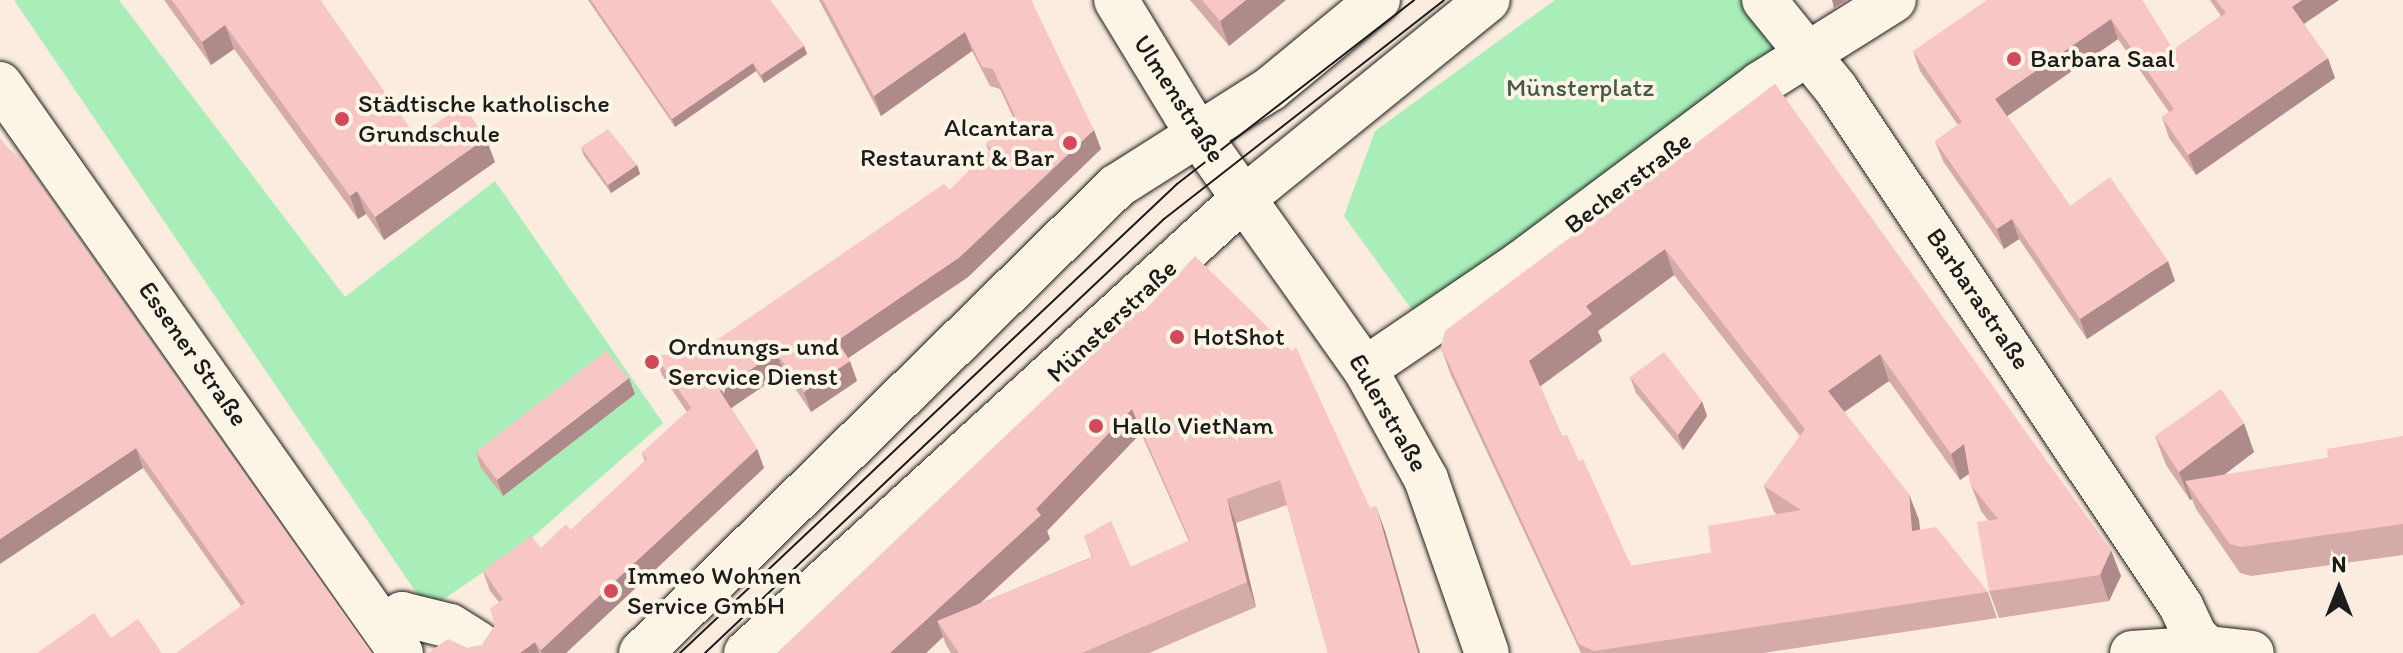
<!DOCTYPE html>
<meta charset="utf-8">
<style>
body{margin:0}
#map{position:relative;width:2403px;height:653px;overflow:hidden;background:#fbecdf;font-family:Itim,sans-serif}
div>[style]{position:absolute}
.green>*{inset:0;background:#a9edb8}
.roads{filter:drop-shadow(0 0 2px #1c1c1c) drop-shadow(0 0 2px #1c1c1c)}
.minor>*{height:44px;margin:-22px;padding:0 22px;transform-origin:22px;border-radius:22px;background:#fcf5e5}
.secondary>*{height:44px;margin:-22px;padding:0 22px;transform-origin:22px;border-radius:22px;background:#fcf5e5}
.tram>*{height:2px;margin:-1px;padding:0 1px;transform-origin:1px;border-radius:1px;background:#1c1c1c}
.wall>*{inset:0;background:#d5aba9}
.shaded-wall>*{inset:0;background:#ae8b8a}
.building>*{inset:0;background:#f8c7c5}
.dots>*{width:22px;height:22px;translate:-50% -50%;box-sizing:border-box;border:4px solid #fcf5e5;border-radius:50%}
span{translate:-50% -50%;white-space:nowrap;text-align:center;line-height:1.15;-webkit-text-stroke:8px #fcf5e5;paint-order:stroke}
.poi-label{font-size:26px;color:#1c1c1c}
.left{translate:0 -50%;text-align:left}
.right{translate:-100% -50%;text-align:right}
.park-label{font-size:26px;color:#465b4b}
.street-label{font-size:26px;color:#1c1c1c}
.north{position:absolute;left:2299px;top:549px;width:80px;height:80px;-webkit-text-stroke:6px #fcf5e5;paint-order:stroke;rotate:0deg;font-size:22px;font-weight:700;line-height:32px;text-align:center;color:#1c1c1c}
.north::after{content:'';display:block;margin:auto;width:28px;height:36px;background:#1c1c1c;clip-path:polygon(50% 0,100% 100%,50% 72%,0 100%)}
</style>
<div id="map">
<div class="green">
<i style="clip-path:polygon(14px 0,119px 0,345px 297px,495px 181px,663px 423px,528px 541px,428px 610px)"></i>
<i style="clip-path:polygon(1555px 0,1745px 0,1781px 49px,1415px 314px,1344px 216px,1375px 131px)"></i>
</div>
<div class="roads">
<div class="minor">
<i style="left:1764px;top:0;width:114px;rotate:51deg"></i>
<i style="left:1836px;top:89px;width:622px;rotate:56.28deg"></i>
<i style="left:2181px;top:606px;width:33px;rotate:65deg"></i>
<i style="left:2195px;top:636px;width:18px;rotate:43deg"></i>
<i style="left:0;top:84px;width:696px;rotate:54.83deg"></i>
<i style="left:1365px;top:369px;width:189px;rotate:-34.2deg"></i>
<i style="left:1521px;top:263px;width:299px;rotate:-36.8deg"></i>
<i style="left:1760px;top:84px;width:158px;rotate:-32.1deg"></i>
<i style="left:385px;top:624px;width:20px;rotate:-30deg"></i>
<i style="left:402px;top:614px;width:49px;rotate:14deg"></i>
<i style="left:450px;top:626px;width:32px;rotate:32deg"></i>
</div>
<div class="secondary">
<i style="left:1116px;top:0;width:156px;rotate:58.7deg"></i>
<i style="left:1197px;top:133px;width:290px;rotate:54.6deg"></i>
<i style="left:1365px;top:369px;width:126px;rotate:61deg"></i>
<i style="left:1426px;top:479px;width:184px;rotate:70.7deg"></i>
<i style="left:641px;top:653px;width:667px;rotate:-44.45deg"></i>
<i style="left:1117px;top:186px;width:181px;rotate:-32.4deg"></i>
<i style="left:1270px;top:89px;width:140px;rotate:-39.5deg"></i>
<i style="left:746px;top:653px;width:675px;rotate:-42.42deg"></i>
<i style="left:1244px;top:198px;width:314px;rotate:-39.1deg"></i>
<i style="left:2132px;top:653px;width:76px;rotate:-3.8deg"></i>
<i style="left:2208px;top:648px;width:44px;rotate:6.5deg"></i>
</div>
</div>
<div class="tram">
<i style="left:680px;top:653px;width:683px;rotate:-43.34deg"></i>
<i style="left:1177px;top:184px;width:300px;rotate:-37.8deg"></i>
<i style="left:705px;top:653px;width:632px;rotate:-43.4deg"></i>
<i style="left:1164px;top:219px;width:355px;rotate:-38deg"></i>
</div>
<div class="wall">
<i style="clip-path:polygon(164px 0,320px 0,416px 137px,495px 162px,384px 240px,366px 214px,358px 219px,234px 49px,211px 65px)"></i>
<i style="clip-path:polygon(588px 0,770px 0,804px 46px,807px 54px,764px 83px,756px 71px,675px 127px)"></i>
<i style="clip-path:polygon(819px 0,1031px 0,1101px 149px,968px 277px,848px 358px,857px 381px,811px 412px,784px 372px,731px 408px,757px 449px,764px 468px,566px 653px,428px 653px,468px 648px,482px 645px,495px 625px,499px 602px,490px 591px,483px 571px,541px 548px,571px 530px,645px 461px,642px 453px,687px 412px,662px 375px,655px 355px,695px 355px,950px 190px,989px 151px,986px 144px,1013px 117px,1000px 89px,990px 86px,972px 51px,881px 116px)"></i>
<i style="clip-path:polygon(1190px 0,1286px 0,1229px 46px)"></i>
<i style="clip-path:polygon(2142px 0,2173px 50px,2221px 16px,2210px 0,2339px 0,2304px 24px,2335px 78px,2196px 175px,2169px 138px,2162px 117px,2169px 112px,2118px 39px,2007px 116px,2070px 206px,2175px 281px,2087px 339px,2019px 239px,2004px 249px,1943px 161px,1935px 141px,1958px 125px,1920px 71px,1913px 51px)"></i>
<i style="clip-path:polygon(evenodd,1775px 84px,2121px 576px,2109px 601px,1999px 618px,1989px 591px,1988px 520px,1981px 511px,1971px 485px,1969px 474px,1960px 480px,1889px 381px,1844px 412px,1919px 520px,1920px 530px,1988px 592px,1997px 618px,1763px 653px,1581px 653px,1450px 373px,1441px 347px,1775px 84px,1674px 275px,1800px 436px,1764px 486px,1774px 512px,1777px 514px,1711px 553px,1631px 566px,1579px 461px,1562px 436px,1540px 386px,1602px 341px,1598px 331px,1674px 275px)"></i>
<i style="clip-path:polygon(0 138px,372px 653px,241px 606px,143px 468px)"></i>
<i style="clip-path:polygon(581px 147px,637px 165px,640px 174px,611px 193px,584px 156px)"></i>
<i style="clip-path:polygon(evenodd,1143px 312px,1370px 508px,1385px 531px,1420px 653px,1328px 653px,1287px 505px,1236px 523px,1256px 607px,1149px 653px,951px 653px,946px 645px,943px 637px,926px 653px,777px 653px,1143px 312px,1141px 433px,1189px 541px,1131px 567px,1084px 536px,1092px 557px,981px 603px,1050px 539px,1047px 531px,1141px 433px)"></i>
<i style="clip-path:polygon(1630px 377px,1707px 416px,1683px 450px,1636px 393px)"></i>
<i style="clip-path:polygon(635px 394px,503px 496px,481px 468px,476px 452px)"></i>
<i style="clip-path:polygon(2155px 436px,2254px 452px,2224px 475px,2328px 458px,2403px 436px,2403px 555px,2251px 576px,2240px 573px,2196px 509px,2192px 499px,2190px 500px,2166px 465px)"></i>
</div>
<div class="shaded-wall">
<i style="clip-path:polygon(1246px 0,1286px 0,1229px 46px,1220px 21px)"></i>
<i style="clip-path:polygon(1832px 0,1847px 0,1834px 8px)"></i>
<i style="clip-path:polygon(2302px 0,2339px 0,2299px 27px,2292px 7px)"></i>
<i style="clip-path:polygon(2111px 19px,2118px 39px,2003px 119px,1995px 99px)"></i>
<i style="clip-path:polygon(225px 25px,234px 49px,211px 65px,202px 42px)"></i>
<i style="clip-path:polygon(965px 32px,972px 51px,881px 116px,874px 96px)"></i>
<i style="clip-path:polygon(804px 46px,807px 54px,764px 83px,761px 75px)"></i>
<i style="clip-path:polygon(2328px 58px,2335px 78px,2196px 175px,2188px 155px)"></i>
<i style="clip-path:polygon(753px 63px,756px 71px,675px 127px,672px 119px)"></i>
<i style="clip-path:polygon(1094px 130px,1101px 149px,968px 277px,844px 361px,837px 341px)"></i>
<i style="clip-path:polygon(486px 138px,495px 162px,384px 240px,375px 217px)"></i>
<i style="clip-path:polygon(637px 165px,640px 174px,611px 193px,608px 185px)"></i>
<i style="clip-path:polygon(357px 191px,366px 214px,358px 219px,350px 196px)"></i>
<i style="clip-path:polygon(2012px 219px,2019px 239px,2004px 249px,1997px 229px)"></i>
<i style="clip-path:polygon(1665px 249px,1674px 275px,1598px 331px,1602px 341px,1538px 388px,1529px 361px,1586px 306px)"></i>
<i style="clip-path:polygon(2168px 261px,2175px 281px,2087px 339px,2080px 319px)"></i>
<i style="clip-path:polygon(776px 352px,784px 372px,727px 411px,720px 391px)"></i>
<i style="clip-path:polygon(1880px 354px,1889px 381px,1837px 417px,1828px 391px)"></i>
<i style="clip-path:polygon(850px 361px,857px 381px,811px 412px,804px 392px)"></i>
<i style="clip-path:polygon(629px 378px,635px 394px,503px 496px,497px 480px)"></i>
<i style="clip-path:polygon(1702px 401px,1707px 416px,1683px 450px,1678px 435px)"></i>
<i style="clip-path:polygon(1132px 409px,1141px 433px,1047px 531px,1050px 539px,946px 634px,937px 621px,943px 637px,926px 653px,890px 653px,1036px 509px)"></i>
<i style="clip-path:polygon(2244px 423px,2254px 452px,2196px 496px,2185px 481px,2192px 499px,2190px 500px,2179px 472px)"></i>
<i style="clip-path:polygon(1964px 444px,1974px 470px,1960px 480px,1951px 454px)"></i>
<i style="clip-path:polygon(136px 448px,143px 468px,0 564px,0 539px)"></i>
<i style="clip-path:polygon(757px 449px,764px 468px,566px 653px,542px 653px,541px 650px)"></i>
<i style="clip-path:polygon(1909px 494px,1919px 520px,1922px 557px,1912px 531px)"></i>
<i style="clip-path:polygon(1227px 499px,1236px 523px,1256px 607px,1247px 582px)"></i>
<i style="clip-path:polygon(1376px 506px,1385px 531px,1420px 653px,1418px 653px)"></i>
<i style="clip-path:polygon(2111px 550px,2121px 576px,2109px 601px,2100px 575px)"></i>
<i style="clip-path:polygon(535px 642px,539px 653px,520px 653px)"></i>
</div>
<div class="building">
<i style="clip-path:polygon(172px 0,320px 0,416px 137px,463px 105px,486px 138px,375px 217px,357px 191px,350px 196px,225px 25px,202px 42px)"></i>
<i style="clip-path:polygon(591px 0,770px 0,804px 46px,761px 75px,753px 63px,672px 119px)"></i>
<i style="clip-path:polygon(823px 0,1031px 0,1094px 130px,960px 257px,837px 341px,850px 361px,804px 392px,776px 352px,720px 391px,757px 449px,541px 650px,535px 642px,520px 653px,428px 653px,448px 639px,468px 648px,482px 645px,495px 625px,490px 609px,503px 599px,483px 571px,531px 536px,541px 548px,566px 524px,571px 530px,647px 459px,642px 453px,691px 408px,655px 355px,695px 355px,944px 184px,950px 190px,991px 149px,986px 144px,1015px 116px,993px 69px,982px 67px,965px 32px,874px 96px)"></i>
<i style="clip-path:polygon(1202px 0,1246px 0,1220px 21px)"></i>
<i style="clip-path:polygon(1987px 0,2142px 0,2173px 50px,2226px 13px,2216px 0,2302px 0,2292px 7px,2328px 58px,2188px 155px,2162px 117px,2174px 109px,2111px 19px,1995px 99px,2070px 206px,2110px 177px,2168px 261px,2080px 319px,2012px 219px,1997px 229px,1935px 141px,1962px 122px,1913px 51px)"></i>
<i style="clip-path:polygon(evenodd,1775px 84px,2111px 550px,2100px 575px,1989px 591px,1977px 522px,1998px 519px,1971px 485px,1964px 444px,1951px 454px,1880px 354px,1828px 391px,1909px 494px,1912px 531px,1936px 527px,1988px 592px,1594px 651px,1579px 644px,1441px 347px,1445px 331px,1775px 84px,1665px 249px,1805px 429px,1764px 486px,1801px 510px,1708px 526px,1711px 553px,1631px 566px,1583px 459px,1579px 461px,1567px 435px,1562px 436px,1529px 361px,1592px 314px,1586px 306px,1665px 249px)"></i>
<i style="clip-path:polygon(608px 129px,637px 165px,608px 185px,581px 147px)"></i>
<i style="clip-path:polygon(0 138px,6px 146px,21px 159px,372px 653px,176px 653px,245px 603px,136px 448px,0 539px)"></i>
<i style="clip-path:polygon(1195px 256px,1292px 351px,1296px 347px,1370px 508px,1376px 506px,1418px 653px,1328px 653px,1280px 480px,1227px 499px,1247px 582px,1082px 653px,959px 653px,937px 621px,1093px 557px,1084px 536px,1111px 521px,1131px 567px,1190px 540px,1132px 409px,1036px 509px,1041px 515px,890px 653px,777px 653px,1140px 308px,1143px 312px)"></i>
<i style="clip-path:polygon(606px 351px,629px 378px,497px 480px,476px 452px)"></i>
<i style="clip-path:polygon(1664px 352px,1702px 401px,1678px 435px,1630px 377px)"></i>
<i style="clip-path:polygon(2221px 389px,2244px 423px,2179px 472px,2155px 436px)"></i>
<i style="clip-path:polygon(2403px 436px,2403px 524px,2241px 547px,2230px 544px,2185px 481px,2328px 458px,2327px 449px)"></i>
<i style="clip-path:polygon(94px 613px,111px 638px,138px 619px,162px 653px,37px 653px)"></i>
</div>
<div class="dots">
<i style="left:2014px;top:59px;background:#d1495b"></i>
<i style="left:342px;top:119px;background:#d1495b"></i>
<i style="left:1070px;top:143px;background:#d1495b"></i>
<i style="left:1177px;top:337px;background:#d1495b"></i>
<i style="left:652px;top:362px;background:#d1495b"></i>
<i style="left:1096px;top:426px;background:#d1495b"></i>
<i style="left:611px;top:591px;background:#d1495b"></i>
</div>
<div class="poi-label">
<span class="left" style="left:2030px;top:59px">Barbara Saal</span>
<span class="left" style="left:358px;top:119px">Städtische katholische<br>Grundschule</span>
<span class="right" style="left:1054px;top:143px">Alcantara<br>Restaurant &amp; Bar</span>
<span class="left" style="left:1193px;top:337px">HotShot</span>
<span class="left" style="left:668px;top:362px">Ordnungs- und<br>Sercvice Dienst</span>
<span class="left" style="left:1112px;top:426px">Hallo VietNam</span>
<span class="left" style="left:627px;top:591px">Immeo Wohnen<br>Service GmbH</span>
</div>
<div class="park-label">
<span style="left:1580px;top:88px">Münsterplatz</span>
</div>
<div class="street-label">
<span style="left:1179px;top:99px;rotate:57deg">Ulmenstraße</span>
<span style="left:1628px;top:183px;rotate:-37deg">Becherstraße</span>
<span style="left:1978px;top:299px;rotate:56deg">Barbarastraße</span>
<span style="left:1112px;top:321px;rotate:-43deg">Münsterstraße</span>
<span style="left:193px;top:354px;rotate:55deg">Essener Straße</span>
<span style="left:1388px;top:413px;rotate:60deg">Eulerstraße</span>
</div>
<div class="north">N</div>
</div>
